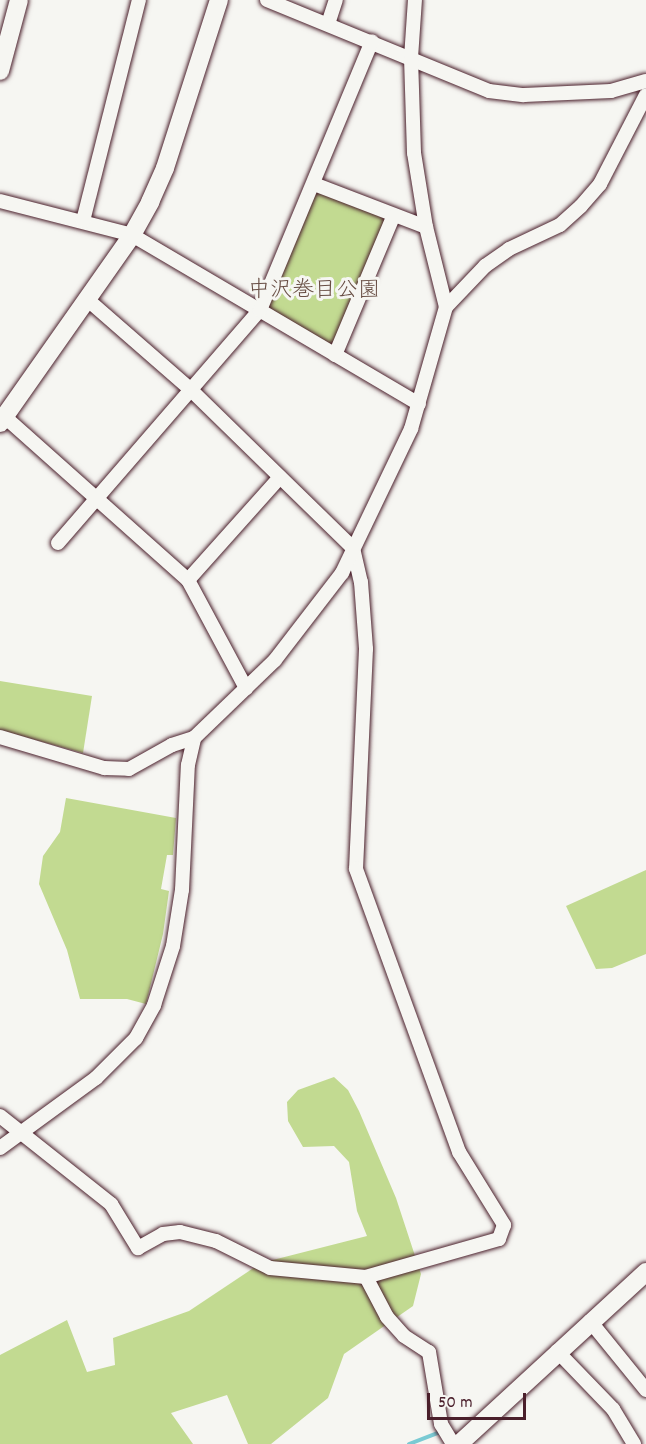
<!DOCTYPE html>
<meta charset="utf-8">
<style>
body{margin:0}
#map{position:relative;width:646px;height:1444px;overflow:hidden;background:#f6f6f2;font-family:Dekko,"Klee One",sans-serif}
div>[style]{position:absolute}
.green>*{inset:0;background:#c2da91}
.stream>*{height:4px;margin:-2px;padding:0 2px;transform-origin:2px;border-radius:2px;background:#7acad3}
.roads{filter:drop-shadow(0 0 2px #4a1f2b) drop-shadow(0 0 2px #4a1f2b)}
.minor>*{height:14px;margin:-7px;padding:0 7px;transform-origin:7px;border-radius:7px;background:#f6f6f2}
.tertiary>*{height:18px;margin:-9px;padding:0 9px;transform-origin:9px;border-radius:9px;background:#f6f6f2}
span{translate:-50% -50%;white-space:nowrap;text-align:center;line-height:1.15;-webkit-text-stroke:6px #f6f6f2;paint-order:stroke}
.park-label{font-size:22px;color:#684e44}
.scale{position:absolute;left:427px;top:1393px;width:99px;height:27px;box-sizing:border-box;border:3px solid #4a1f2b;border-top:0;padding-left:8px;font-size:18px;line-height:21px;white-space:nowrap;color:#4a1f2b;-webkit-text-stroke:4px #f6f6f2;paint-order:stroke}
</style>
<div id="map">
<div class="green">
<i style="clip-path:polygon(314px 184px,393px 217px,335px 355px,260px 310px)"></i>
<i style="clip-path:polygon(0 681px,92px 696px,83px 753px,0 730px)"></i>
<i style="clip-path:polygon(66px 798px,176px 818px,173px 855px,167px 855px,161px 889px,169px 891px,163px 934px,146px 1004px,127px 999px,80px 999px,67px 950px,39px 884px,43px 856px,60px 832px)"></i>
<i style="clip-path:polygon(646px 870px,646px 954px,612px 968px,596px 969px,566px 906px)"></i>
<i style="clip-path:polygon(334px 1077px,348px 1090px,359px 1111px,396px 1198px,421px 1274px,413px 1306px,344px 1354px,328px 1398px,271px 1444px,248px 1444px,227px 1395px,171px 1413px,193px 1444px,0 1444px,0 1355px,67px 1320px,87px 1372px,115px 1365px,113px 1338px,189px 1311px,261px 1263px,367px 1236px,357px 1211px,349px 1162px,334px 1146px,303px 1147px,288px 1121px,287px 1102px,298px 1090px)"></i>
</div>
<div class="stream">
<i style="left:409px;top:1444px;width:31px;rotate:-21deg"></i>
</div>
<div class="roads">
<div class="minor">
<i style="left:267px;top:0;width:240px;rotate:22.3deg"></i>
<i style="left:489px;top:91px;width:35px;rotate:7deg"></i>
<i style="left:524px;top:95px;width:87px;rotate:-2.6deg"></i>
<i style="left:611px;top:91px;width:36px;rotate:-16deg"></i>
<i style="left:328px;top:24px;width:25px;rotate:-72deg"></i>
<i style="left:314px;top:184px;width:120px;rotate:21deg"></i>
<i style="left:0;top:201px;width:136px;rotate:14.4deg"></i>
<i style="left:132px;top:235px;width:333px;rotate:30.5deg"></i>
<i style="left:83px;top:221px;width:228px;rotate:-75.8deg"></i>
<i style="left:88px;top:300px;width:135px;rotate:41.1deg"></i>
<i style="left:190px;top:389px;width:228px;rotate:44.3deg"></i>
<i style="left:353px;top:548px;width:35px;rotate:77deg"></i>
<i style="left:361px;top:582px;width:67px;rotate:85.7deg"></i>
<i style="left:366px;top:649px;width:220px;rotate:92.6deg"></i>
<i style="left:356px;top:869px;width:301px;rotate:70deg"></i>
<i style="left:459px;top:1152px;width:86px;rotate:58.3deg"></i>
<i style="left:504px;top:1225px;width:15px;rotate:110deg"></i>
<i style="left:499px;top:1239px;width:138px;rotate:164.1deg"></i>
<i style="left:366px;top:1277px;width:45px;rotate:62.3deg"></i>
<i style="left:387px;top:1317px;width:25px;rotate:48deg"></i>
<i style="left:404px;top:1336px;width:30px;rotate:33deg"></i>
<i style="left:429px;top:1352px;width:73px;rotate:80.5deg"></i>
<i style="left:441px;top:1424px;width:23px;rotate:59deg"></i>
<i style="left:446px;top:307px;width:57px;rotate:-46.4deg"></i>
<i style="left:485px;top:266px;width:29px;rotate:-35deg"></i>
<i style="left:509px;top:249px;width:56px;rotate:-25.2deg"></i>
<i style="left:560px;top:225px;width:28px;rotate:-42deg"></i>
<i style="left:581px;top:206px;width:29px;rotate:-49deg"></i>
<i style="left:600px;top:184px;width:100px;rotate:-62.7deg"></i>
<i style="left:335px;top:355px;width:150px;rotate:-67.2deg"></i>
<i style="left:5px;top:417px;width:245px;rotate:41.7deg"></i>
<i style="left:188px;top:580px;width:123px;rotate:61.8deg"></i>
<i style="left:58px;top:543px;width:308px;rotate:-49.1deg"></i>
<i style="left:260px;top:310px;width:291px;rotate:-67.4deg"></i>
<i style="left:188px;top:580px;width:138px;rotate:-48.2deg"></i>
<i style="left:0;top:737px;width:109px;rotate:16.6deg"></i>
<i style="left:104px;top:768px;width:25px;rotate:2deg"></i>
<i style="left:129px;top:769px;width:49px;rotate:-29.2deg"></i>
<i style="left:172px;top:745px;width:23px;rotate:-18deg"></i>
<i style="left:194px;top:738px;width:112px;rotate:-43.9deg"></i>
<i style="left:275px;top:660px;width:110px;rotate:-52.4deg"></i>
<i style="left:342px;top:573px;width:160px;rotate:-64.4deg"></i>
<i style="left:411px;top:429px;width:127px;rotate:-74deg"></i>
<i style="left:446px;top:307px;width:82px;rotate:-104deg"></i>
<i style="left:426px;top:227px;width:75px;rotate:-99.2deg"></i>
<i style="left:414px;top:153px;width:95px;rotate:-91.8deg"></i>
<i style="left:411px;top:58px;width:58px;rotate:-86.1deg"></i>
<i style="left:0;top:1116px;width:142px;rotate:38.4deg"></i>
<i style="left:111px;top:1204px;width:52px;rotate:58.5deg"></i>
<i style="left:138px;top:1248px;width:29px;rotate:-29deg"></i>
<i style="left:163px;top:1234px;width:17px;rotate:-7deg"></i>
<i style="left:180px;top:1232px;width:37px;rotate:14deg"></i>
<i style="left:216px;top:1241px;width:60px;rotate:26.6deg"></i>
<i style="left:270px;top:1268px;width:96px;rotate:5.4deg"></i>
<i style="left:0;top:1148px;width:119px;rotate:-36.1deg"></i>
<i style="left:96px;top:1078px;width:57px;rotate:-45deg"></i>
<i style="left:136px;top:1038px;width:38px;rotate:-61deg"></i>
<i style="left:154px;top:1005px;width:62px;rotate:-72.1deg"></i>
<i style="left:173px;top:946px;width:57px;rotate:-80.9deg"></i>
<i style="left:182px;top:890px;width:125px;rotate:-87.3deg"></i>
<i style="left:188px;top:765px;width:28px;rotate:-77deg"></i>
<i style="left:590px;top:1321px;width:89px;rotate:50.9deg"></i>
<i style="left:557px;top:1351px;width:81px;rotate:46deg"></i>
<i style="left:613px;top:1409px;width:41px;rotate:59deg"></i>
</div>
<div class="tertiary">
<i style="left:0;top:71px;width:73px;rotate:-75deg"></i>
<i style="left:0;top:423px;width:230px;rotate:-54.9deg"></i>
<i style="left:132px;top:235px;width:38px;rotate:-61deg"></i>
<i style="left:150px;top:202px;width:37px;rotate:-66deg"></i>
<i style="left:165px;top:168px;width:176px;rotate:-72.2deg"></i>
<i style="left:459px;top:1444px;width:254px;rotate:-42.6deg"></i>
</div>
</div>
<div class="park-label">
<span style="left:314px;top:292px">中沢巻目公園</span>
</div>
<div class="scale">50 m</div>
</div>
